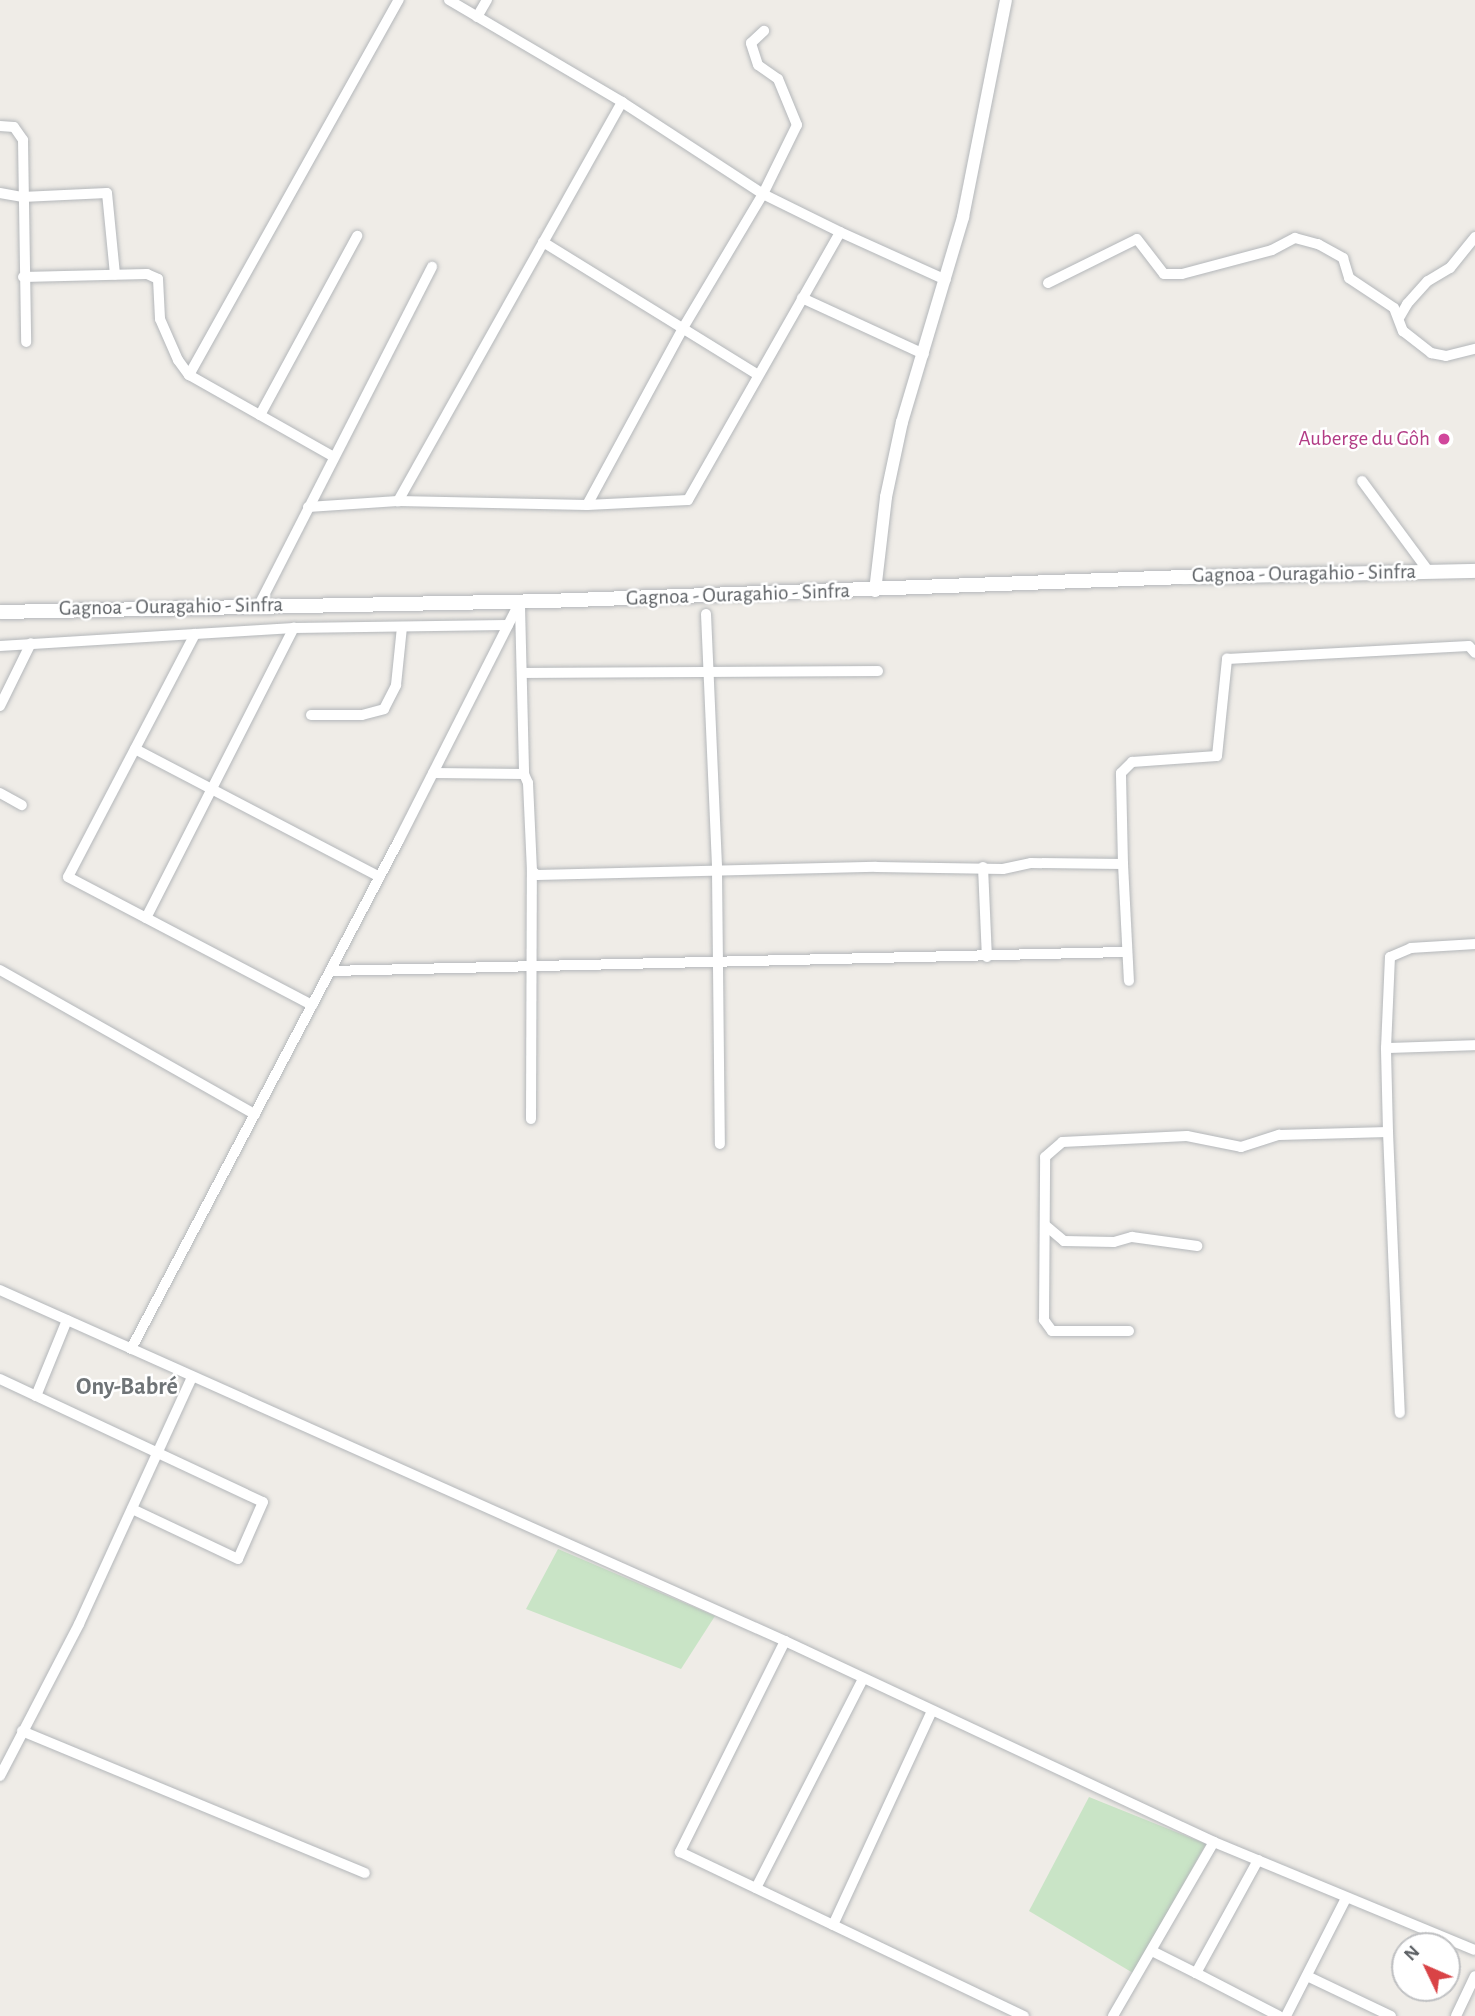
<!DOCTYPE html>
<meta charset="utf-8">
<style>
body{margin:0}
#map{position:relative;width:1475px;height:2016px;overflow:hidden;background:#efece7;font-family:"Alegreya Sans",sans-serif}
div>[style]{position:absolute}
.green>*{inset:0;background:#c9e4c6}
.roads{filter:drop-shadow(0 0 2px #b4b7ba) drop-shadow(0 0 2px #b4b7ba)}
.minor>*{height:10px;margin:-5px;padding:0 5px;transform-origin:5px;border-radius:5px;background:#fff}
.tertiary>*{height:12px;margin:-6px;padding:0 6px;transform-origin:6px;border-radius:6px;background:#fff}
.secondary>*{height:14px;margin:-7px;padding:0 7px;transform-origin:7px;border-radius:7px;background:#fff}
.dots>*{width:19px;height:19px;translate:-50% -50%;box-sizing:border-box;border:4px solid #fff;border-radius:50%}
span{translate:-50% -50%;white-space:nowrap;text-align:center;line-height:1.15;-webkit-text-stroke:5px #fff;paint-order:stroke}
.hotel-label{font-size:21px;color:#b23c85}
.right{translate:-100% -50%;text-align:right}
.street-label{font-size:21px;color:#5e6266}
.quarter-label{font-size:24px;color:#6f7477;font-weight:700}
.north{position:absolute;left:1391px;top:1932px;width:70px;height:70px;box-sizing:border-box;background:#fff;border:2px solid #bfc0c2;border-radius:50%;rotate:314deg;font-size:19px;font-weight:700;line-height:28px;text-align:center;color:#5e6266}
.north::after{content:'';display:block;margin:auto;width:24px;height:32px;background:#d94346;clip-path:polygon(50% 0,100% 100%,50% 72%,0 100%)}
</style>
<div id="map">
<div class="green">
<i style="clip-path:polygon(558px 1549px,715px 1616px,681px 1669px,526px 1609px)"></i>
<i style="clip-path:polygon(1089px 1797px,1206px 1844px,1133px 1973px,1029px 1911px)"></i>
</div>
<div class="roads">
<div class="minor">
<i style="left:449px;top:0;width:201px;rotate:30.5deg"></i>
<i style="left:477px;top:17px;width:20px;rotate:-60deg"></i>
<i style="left:0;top:126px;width:14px;rotate:4deg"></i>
<i style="left:14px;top:127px;width:16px;rotate:55deg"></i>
<i style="left:23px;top:140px;width:202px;rotate:89.1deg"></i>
<i style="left:0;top:193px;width:22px;rotate:10deg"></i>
<i style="left:22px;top:197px;width:85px;rotate:-2.7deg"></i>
<i style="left:107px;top:193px;width:82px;rotate:84.4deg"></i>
<i style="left:840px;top:232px;width:116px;rotate:24.4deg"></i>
<i style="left:543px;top:242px;width:253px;rotate:31.7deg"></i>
<i style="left:23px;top:277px;width:124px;rotate:-1.4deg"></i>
<i style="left:147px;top:274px;width:12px;rotate:24deg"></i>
<i style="left:158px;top:279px;width:40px;rotate:87.1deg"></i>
<i style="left:160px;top:319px;width:45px;rotate:66.3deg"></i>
<i style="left:178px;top:360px;width:19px;rotate:54deg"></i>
<i style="left:1048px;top:283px;width:99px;rotate:-26.3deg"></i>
<i style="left:1137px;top:239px;width:44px;rotate:52.4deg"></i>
<i style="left:1164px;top:274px;width:18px"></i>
<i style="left:1182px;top:274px;width:93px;rotate:-14.9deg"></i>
<i style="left:1272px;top:250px;width:26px;rotate:-28deg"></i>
<i style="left:1295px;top:238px;width:24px;rotate:15deg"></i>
<i style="left:1318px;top:244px;width:29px;rotate:29deg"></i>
<i style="left:1343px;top:258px;width:21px;rotate:73deg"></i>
<i style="left:1349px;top:278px;width:54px;rotate:33.7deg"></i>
<i style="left:1394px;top:308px;width:25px;rotate:69deg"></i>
<i style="left:1403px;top:331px;width:36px;rotate:38deg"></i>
<i style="left:1431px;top:353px;width:15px;rotate:11deg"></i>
<i style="left:1446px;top:356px;width:30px;rotate:-14deg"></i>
<i style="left:802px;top:298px;width:134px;rotate:24.7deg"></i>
<i style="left:1399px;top:318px;width:16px;rotate:-60deg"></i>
<i style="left:1407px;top:304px;width:31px;rotate:-48deg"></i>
<i style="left:1428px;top:281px;width:26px;rotate:-31deg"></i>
<i style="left:1450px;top:268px;width:40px;rotate:-51deg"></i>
<i style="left:260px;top:415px;width:204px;rotate:-61.5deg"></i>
<i style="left:334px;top:457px;width:167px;rotate:-150.5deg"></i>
<i style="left:189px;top:375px;width:430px;rotate:-60.8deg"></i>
<i style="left:1362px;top:481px;width:113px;rotate:53.6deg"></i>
<i style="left:587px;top:505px;width:201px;rotate:-61.5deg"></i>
<i style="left:683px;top:328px;width:156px;rotate:-59.2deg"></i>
<i style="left:763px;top:194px;width:77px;rotate:-63.8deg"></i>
<i style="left:797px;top:125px;width:50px;rotate:-112.4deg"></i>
<i style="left:778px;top:79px;width:24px;rotate:-145deg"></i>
<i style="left:758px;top:65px;width:23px;rotate:-108deg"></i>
<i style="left:751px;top:43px;width:18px;rotate:-43deg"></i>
<i style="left:308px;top:507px;width:90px;rotate:-3.8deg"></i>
<i style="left:398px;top:501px;width:189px;rotate:1.2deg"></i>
<i style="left:587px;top:505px;width:101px;rotate:-2.8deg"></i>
<i style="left:688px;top:500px;width:308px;rotate:-60.4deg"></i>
<i style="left:840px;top:232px;width:86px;rotate:-153.7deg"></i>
<i style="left:763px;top:194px;width:168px;rotate:-146.9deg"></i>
<i style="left:622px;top:102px;width:458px;rotate:119.3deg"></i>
<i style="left:259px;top:605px;width:380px;rotate:-62.9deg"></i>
<i style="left:520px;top:606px;width:168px;rotate:88.6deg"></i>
<i style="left:706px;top:614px;width:257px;rotate:87.5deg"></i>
<i style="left:717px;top:871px;width:273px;rotate:89.4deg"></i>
<i style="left:195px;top:634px;width:99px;rotate:-3.5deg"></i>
<i style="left:294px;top:628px;width:214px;rotate:-0.8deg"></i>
<i style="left:0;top:646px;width:195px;rotate:-3.5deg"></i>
<i style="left:195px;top:634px;width:274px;rotate:117.6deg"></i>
<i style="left:68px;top:877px;width:276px;rotate:27.7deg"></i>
<i style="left:522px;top:673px;width:356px;rotate:-0.3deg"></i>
<i style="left:0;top:706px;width:70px;rotate:-63.8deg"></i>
<i style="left:311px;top:715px;width:51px"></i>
<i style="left:362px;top:715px;width:23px;rotate:-15deg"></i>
<i style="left:384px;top:709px;width:27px;rotate:-63deg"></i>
<i style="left:396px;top:685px;width:58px;rotate:-84.1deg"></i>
<i style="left:135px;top:749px;width:276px;rotate:27.6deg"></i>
<i style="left:433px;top:773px;width:91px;rotate:0.6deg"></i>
<i style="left:524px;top:774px;width:10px;rotate:66deg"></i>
<i style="left:528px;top:783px;width:88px;rotate:87.4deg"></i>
<i style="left:532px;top:871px;width:6px;rotate:39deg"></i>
<i style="left:537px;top:875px;width:339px;rotate:-1.4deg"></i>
<i style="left:876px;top:867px;width:127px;rotate:0.9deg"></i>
<i style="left:1003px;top:869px;width:29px;rotate:-12deg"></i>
<i style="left:1031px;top:863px;width:92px;rotate:0.6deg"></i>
<i style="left:1123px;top:864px;width:91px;rotate:-91.3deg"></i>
<i style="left:1121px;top:773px;width:16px;rotate:-45deg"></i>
<i style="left:1132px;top:762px;width:85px;rotate:-4deg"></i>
<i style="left:1217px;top:756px;width:98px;rotate:-84.1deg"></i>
<i style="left:1227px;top:659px;width:242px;rotate:-3.1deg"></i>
<i style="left:1469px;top:646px;width:9px;rotate:49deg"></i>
<i style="left:0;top:793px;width:25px;rotate:29deg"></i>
<i style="left:1123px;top:864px;width:117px;rotate:87.1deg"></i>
<i style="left:983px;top:867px;width:90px;rotate:87.5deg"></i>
<i style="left:146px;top:918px;width:326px;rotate:-63deg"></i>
<i style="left:0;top:970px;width:293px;rotate:29.5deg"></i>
<i style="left:330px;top:971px;width:797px;rotate:-1.37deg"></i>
<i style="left:1386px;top:1048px;width:89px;rotate:-1.9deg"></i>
<i style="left:531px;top:1119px;width:248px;rotate:-89.8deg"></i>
<i style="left:1388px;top:1132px;width:281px;rotate:87.6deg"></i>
<i style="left:1045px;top:1225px;width:25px;rotate:40deg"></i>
<i style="left:1064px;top:1241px;width:50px;rotate:1.1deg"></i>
<i style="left:1114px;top:1242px;width:19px;rotate:-16deg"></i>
<i style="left:1132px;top:1237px;width:66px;rotate:7.9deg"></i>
<i style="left:0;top:1290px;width:860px;rotate:24.09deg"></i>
<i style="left:785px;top:1641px;width:474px;rotate:25.1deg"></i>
<i style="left:1214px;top:1842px;width:282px;rotate:22.5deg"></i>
<i style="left:1129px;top:1331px;width:77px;rotate:180deg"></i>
<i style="left:1052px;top:1331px;width:14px;rotate:-126deg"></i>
<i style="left:1044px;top:1320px;width:163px;rotate:-89.6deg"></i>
<i style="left:1045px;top:1157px;width:23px;rotate:-41deg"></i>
<i style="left:1062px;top:1142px;width:125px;rotate:-2.7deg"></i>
<i style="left:1187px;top:1136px;width:55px;rotate:11.5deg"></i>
<i style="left:1241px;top:1147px;width:40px;rotate:-18deg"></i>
<i style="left:1279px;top:1135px;width:109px;rotate:-1.6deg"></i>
<i style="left:1388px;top:1132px;width:84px;rotate:-91.4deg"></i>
<i style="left:1386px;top:1048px;width:91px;rotate:-87.5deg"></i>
<i style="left:1390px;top:957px;width:23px;rotate:-23deg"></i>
<i style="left:1411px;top:948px;width:64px;rotate:-3.6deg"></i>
<i style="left:131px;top:1349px;width:575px;rotate:-62.23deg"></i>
<i style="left:399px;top:840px;width:267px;rotate:-63.1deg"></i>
<i style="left:0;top:1379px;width:290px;rotate:25.1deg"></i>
<i style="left:263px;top:1502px;width:62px;rotate:113.7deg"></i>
<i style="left:238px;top:1559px;width:117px;rotate:-154.7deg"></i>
<i style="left:36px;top:1396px;width:82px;rotate:-67.8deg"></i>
<i style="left:785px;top:1641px;width:236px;rotate:116.5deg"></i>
<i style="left:680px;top:1852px;width:381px;rotate:25.5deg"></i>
<i style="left:22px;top:1731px;width:371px;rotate:22.5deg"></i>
<i style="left:0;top:1776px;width:171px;rotate:-62.5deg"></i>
<i style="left:79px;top:1624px;width:272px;rotate:-65.4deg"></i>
<i style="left:756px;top:1888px;width:235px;rotate:-62.9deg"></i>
<i style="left:833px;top:1925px;width:236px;rotate:-65.2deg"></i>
<i style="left:1152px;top:1951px;width:49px;rotate:26.6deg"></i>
<i style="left:1196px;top:1973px;width:129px;rotate:-61.2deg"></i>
<i style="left:1196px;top:1973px;width:93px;rotate:27.4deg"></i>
<i style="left:1307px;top:1976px;width:93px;rotate:25.5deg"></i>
<i style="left:1113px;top:2016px;width:201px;rotate:-59.9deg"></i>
<i style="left:1286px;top:2016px;width:132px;rotate:-63deg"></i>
<i style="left:1456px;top:2016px;width:44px;rotate:-64.6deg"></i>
</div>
<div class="tertiary">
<i style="left:875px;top:591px;width:95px;rotate:-83.3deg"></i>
<i style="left:886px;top:497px;width:77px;rotate:-78deg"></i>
<i style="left:902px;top:422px;width:214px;rotate:-73.4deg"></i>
<i style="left:963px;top:217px;width:221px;rotate:-78.8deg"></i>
</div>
<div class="secondary">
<i style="left:0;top:612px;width:548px;rotate:-1.15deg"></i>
<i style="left:548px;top:601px;width:637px;rotate:-2.16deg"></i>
<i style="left:1185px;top:577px;width:290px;rotate:-1.2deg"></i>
</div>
</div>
<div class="dots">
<i style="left:1444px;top:439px;background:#d1479c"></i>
</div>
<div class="hotel-label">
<span class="right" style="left:1430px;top:439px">Auberge du Gôh</span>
</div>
<div class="street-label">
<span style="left:1304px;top:574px;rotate:-1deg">Gagnoa - Ouragahio - Sinfra</span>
<span style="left:738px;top:595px;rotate:-2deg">Gagnoa - Ouragahio - Sinfra</span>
<span style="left:171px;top:607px;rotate:-1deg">Gagnoa - Ouragahio - Sinfra</span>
</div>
<div class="quarter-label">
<span style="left:127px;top:1388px">Ony-Babré</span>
</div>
<div class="north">N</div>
</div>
